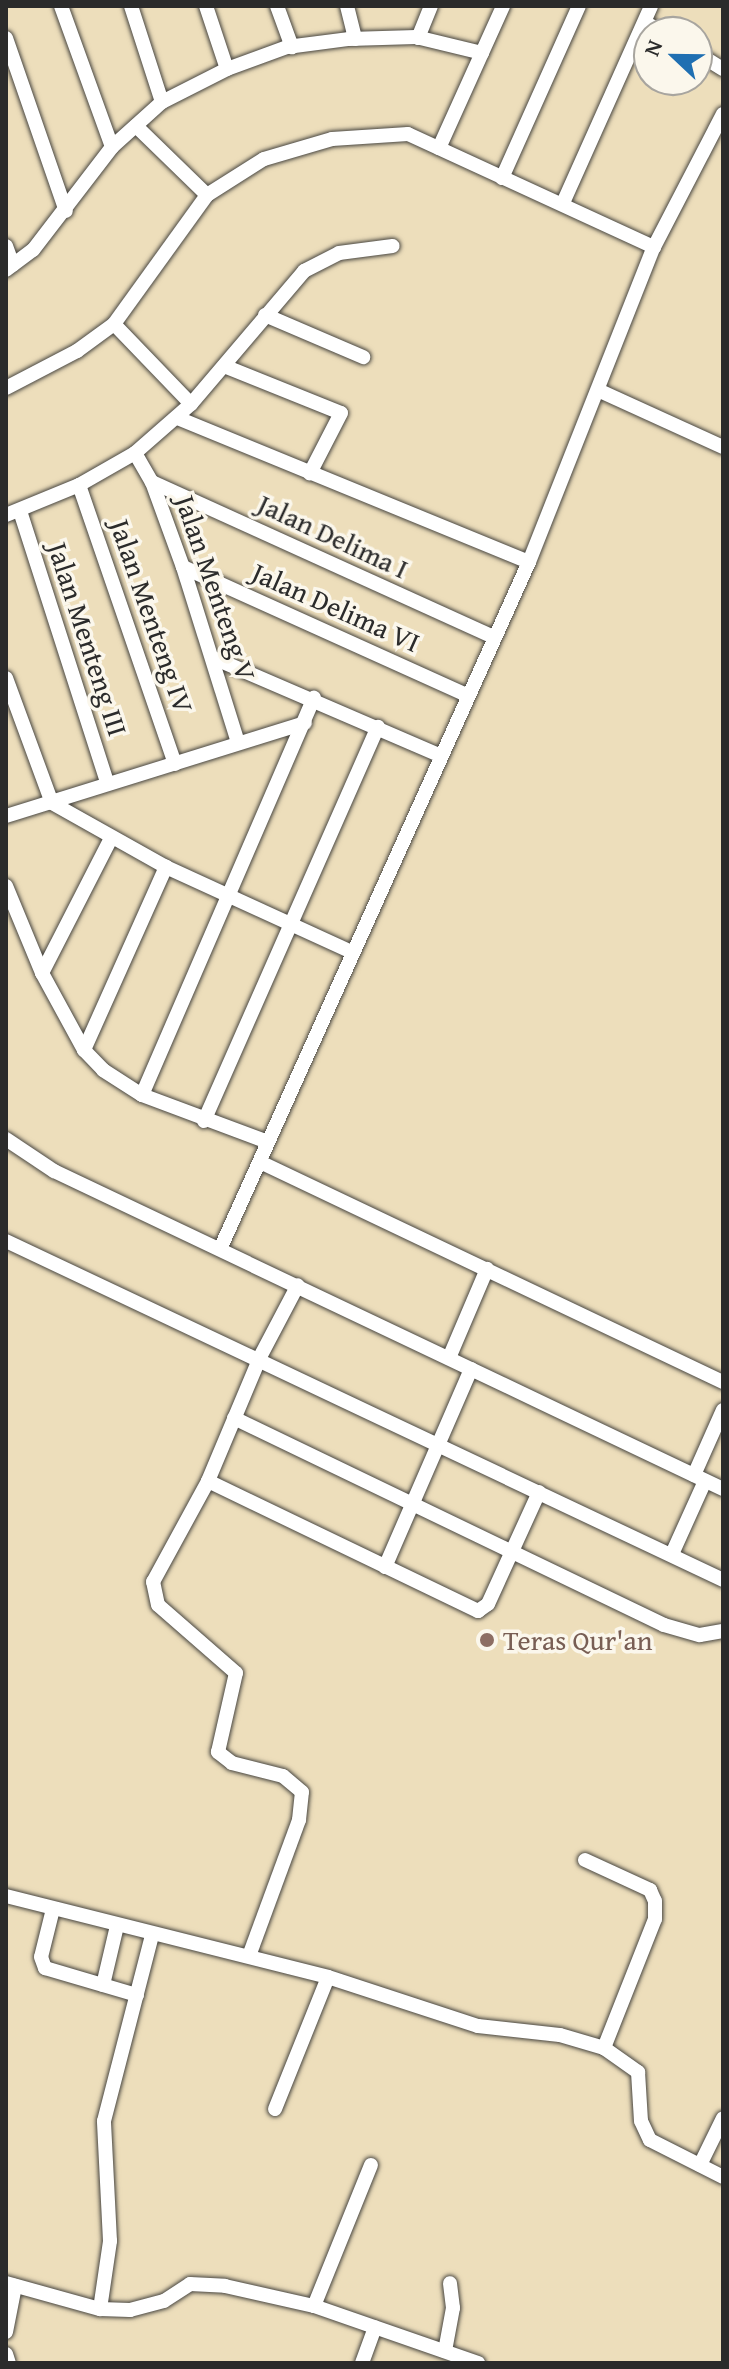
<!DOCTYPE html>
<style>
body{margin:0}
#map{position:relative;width:729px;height:2369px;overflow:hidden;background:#eddebb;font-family:"Gentium Book Plus",serif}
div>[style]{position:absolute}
.roads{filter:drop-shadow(0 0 2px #484641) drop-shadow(0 0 2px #484641)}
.minor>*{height:14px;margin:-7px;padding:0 7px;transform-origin:7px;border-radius:7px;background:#fff}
.dots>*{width:22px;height:22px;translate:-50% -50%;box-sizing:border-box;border:4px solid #fbf7ec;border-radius:50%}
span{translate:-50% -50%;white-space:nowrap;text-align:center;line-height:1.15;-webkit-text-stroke:7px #fbf7ec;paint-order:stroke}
.street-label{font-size:28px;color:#2b2b2b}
.education-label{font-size:28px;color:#785e54}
.left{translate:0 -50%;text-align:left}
.frame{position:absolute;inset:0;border:8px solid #2b2b2b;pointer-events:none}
.north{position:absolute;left:633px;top:16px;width:80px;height:80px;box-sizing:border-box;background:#fbf7ec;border:2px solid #a8a59f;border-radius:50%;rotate:292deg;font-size:22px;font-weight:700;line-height:32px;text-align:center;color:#2b2b2b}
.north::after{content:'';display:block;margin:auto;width:28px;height:36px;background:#1f6fb2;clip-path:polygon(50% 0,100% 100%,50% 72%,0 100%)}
</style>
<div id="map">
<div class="roads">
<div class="minor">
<i style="left:61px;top:6px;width:150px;rotate:70.1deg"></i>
<i style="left:131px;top:6px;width:101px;rotate:72.1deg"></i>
<i style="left:206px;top:6px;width:66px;rotate:71.6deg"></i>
<i style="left:277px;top:6px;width:44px;rotate:69.9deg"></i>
<i style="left:347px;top:6px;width:34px;rotate:76deg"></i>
<i style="left:646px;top:23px;width:18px;rotate:29deg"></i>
<i style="left:6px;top:38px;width:183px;rotate:70.9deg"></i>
<i style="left:418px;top:38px;width:35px;rotate:-68deg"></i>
<i style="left:697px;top:53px;width:31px;rotate:32deg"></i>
<i style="left:136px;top:126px;width:99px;rotate:44.2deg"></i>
<i style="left:439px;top:148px;width:156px;rotate:-65.7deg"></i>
<i style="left:502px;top:178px;width:188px;rotate:-65.9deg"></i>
<i style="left:563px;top:203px;width:216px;rotate:-65.9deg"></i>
<i style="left:6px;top:246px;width:20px;rotate:70deg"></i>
<i style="left:6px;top:270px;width:34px;rotate:-37deg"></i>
<i style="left:33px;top:250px;width:130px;rotate:-52.5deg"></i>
<i style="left:112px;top:147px;width:67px;rotate:-42deg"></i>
<i style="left:162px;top:102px;width:73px;rotate:-26.9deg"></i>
<i style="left:227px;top:69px;width:64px;rotate:-20.1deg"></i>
<i style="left:287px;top:47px;width:63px;rotate:-7.4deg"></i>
<i style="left:349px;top:39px;width:67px;rotate:-1.7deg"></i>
<i style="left:416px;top:37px;width:68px;rotate:13.6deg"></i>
<i style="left:265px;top:315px;width:107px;rotate:23.2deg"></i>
<i style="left:224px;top:366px;width:126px;rotate:21.9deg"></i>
<i style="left:341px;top:413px;width:68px;rotate:117.3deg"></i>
<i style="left:6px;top:388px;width:80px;rotate:-27.5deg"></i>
<i style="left:77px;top:351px;width:46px;rotate:-36.1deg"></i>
<i style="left:114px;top:324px;width:159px;rotate:-54.2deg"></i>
<i style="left:207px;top:195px;width:67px;rotate:-32.3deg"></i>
<i style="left:264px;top:159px;width:71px;rotate:-16.4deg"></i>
<i style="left:332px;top:139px;width:76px;rotate:-3.8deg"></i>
<i style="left:408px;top:134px;width:271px;rotate:24.7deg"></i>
<i style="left:654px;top:247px;width:150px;rotate:-62.6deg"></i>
<i style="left:600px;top:391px;width:135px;rotate:24.5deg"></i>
<i style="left:191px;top:404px;width:175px;rotate:-49.6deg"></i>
<i style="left:304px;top:271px;width:39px;rotate:-27deg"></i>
<i style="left:339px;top:253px;width:54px;rotate:-7.4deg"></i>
<i style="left:180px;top:419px;width:377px;rotate:22.3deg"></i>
<i style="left:529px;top:562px;width:751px;rotate:114.21deg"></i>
<i style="left:135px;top:453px;width:34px;rotate:60deg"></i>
<i style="left:152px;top:482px;width:90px;rotate:70deg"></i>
<i style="left:183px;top:567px;width:184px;rotate:72.6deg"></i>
<i style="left:152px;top:482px;width:375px;rotate:24.4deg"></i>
<i style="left:79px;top:485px;width:295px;rotate:71deg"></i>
<i style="left:20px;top:511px;width:285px;rotate:72.2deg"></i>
<i style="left:6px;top:515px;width:79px;rotate:-22.3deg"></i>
<i style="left:79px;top:485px;width:64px;rotate:-29.7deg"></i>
<i style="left:135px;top:453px;width:74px;rotate:-41.2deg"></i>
<i style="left:191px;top:404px;width:111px;rotate:-133.9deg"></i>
<i style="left:529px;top:562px;width:339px;rotate:-68.4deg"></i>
<i style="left:183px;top:567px;width:312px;rotate:24.3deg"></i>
<i style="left:216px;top:659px;width:243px;rotate:23.3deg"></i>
<i style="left:6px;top:678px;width:133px;rotate:69.8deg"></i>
<i style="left:52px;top:803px;width:131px;rotate:29.3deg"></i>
<i style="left:166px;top:867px;width:205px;rotate:24.6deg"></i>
<i style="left:6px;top:816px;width:313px;rotate:-17.3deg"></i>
<i style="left:6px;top:886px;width:94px;rotate:67.5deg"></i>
<i style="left:42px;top:973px;width:88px;rotate:61.4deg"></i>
<i style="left:84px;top:1050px;width:28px;rotate:46deg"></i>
<i style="left:103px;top:1070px;width:46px;rotate:32.7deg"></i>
<i style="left:142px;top:1095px;width:134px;rotate:20.5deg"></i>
<i style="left:42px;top:973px;width:152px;rotate:-62.9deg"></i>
<i style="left:84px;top:1050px;width:201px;rotate:-65.9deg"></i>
<i style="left:142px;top:1095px;width:433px;rotate:-66.6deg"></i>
<i style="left:204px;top:1121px;width:431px;rotate:-66.2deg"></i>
<i style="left:6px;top:1139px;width:58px;rotate:33.7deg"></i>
<i style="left:54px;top:1171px;width:741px;rotate:25.42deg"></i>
<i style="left:260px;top:1162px;width:513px;rotate:25.42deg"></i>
<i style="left:6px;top:1241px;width:793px;rotate:25.3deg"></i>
<i style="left:449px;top:1358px;width:97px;rotate:-66.9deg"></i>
<i style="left:234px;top:1418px;width:477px;rotate:25.7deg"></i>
<i style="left:664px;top:1625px;width:37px;rotate:16deg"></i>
<i style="left:700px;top:1635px;width:23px;rotate:-10deg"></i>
<i style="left:694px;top:1475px;width:71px;rotate:-66deg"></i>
<i style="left:208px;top:1481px;width:300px;rotate:25.7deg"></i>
<i style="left:478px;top:1611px;width:12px;rotate:-35deg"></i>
<i style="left:488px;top:1604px;width:123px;rotate:-65.5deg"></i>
<i style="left:672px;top:1554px;width:80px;rotate:-65.7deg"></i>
<i style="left:385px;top:1567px;width:216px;rotate:-66.5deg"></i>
<i style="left:585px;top:1860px;width:72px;rotate:24.8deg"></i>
<i style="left:650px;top:1890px;width:12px;rotate:66deg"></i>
<i style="left:655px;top:1901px;width:18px;rotate:90deg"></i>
<i style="left:655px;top:1919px;width:139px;rotate:111.6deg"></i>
<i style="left:6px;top:1896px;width:332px;rotate:14.1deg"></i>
<i style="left:328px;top:1977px;width:158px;rotate:18.1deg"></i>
<i style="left:478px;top:2026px;width:82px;rotate:6.3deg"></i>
<i style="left:560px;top:2035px;width:46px;rotate:16.5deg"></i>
<i style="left:604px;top:2048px;width:42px;rotate:35.2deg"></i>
<i style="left:638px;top:2072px;width:49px;rotate:86.5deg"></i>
<i style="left:641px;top:2121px;width:21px;rotate:65deg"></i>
<i style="left:650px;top:2140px;width:82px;rotate:26.9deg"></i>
<i style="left:53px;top:1909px;width:49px;rotate:104deg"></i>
<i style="left:41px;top:1957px;width:12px;rotate:70deg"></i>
<i style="left:45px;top:1968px;width:96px;rotate:16.4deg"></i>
<i style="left:249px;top:1956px;width:145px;rotate:-69.8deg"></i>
<i style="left:299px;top:1820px;width:28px;rotate:-84deg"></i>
<i style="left:302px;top:1792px;width:25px;rotate:-140deg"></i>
<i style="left:283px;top:1776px;width:53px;rotate:-165.7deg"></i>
<i style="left:232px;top:1763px;width:18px;rotate:-142deg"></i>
<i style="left:218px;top:1752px;width:81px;rotate:-77.2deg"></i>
<i style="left:236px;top:1673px;width:103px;rotate:-138.9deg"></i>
<i style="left:158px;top:1605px;width:24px;rotate:-102deg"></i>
<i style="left:153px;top:1582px;width:115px;rotate:-61.4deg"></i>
<i style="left:208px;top:1481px;width:134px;rotate:-67.2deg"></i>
<i style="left:260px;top:1357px;width:81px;rotate:-62.2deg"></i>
<i style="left:103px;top:1985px;width:61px;rotate:-76.7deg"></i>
<i style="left:275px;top:2109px;width:142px;rotate:-68.1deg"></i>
<i style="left:700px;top:2165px;width:52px;rotate:-63.9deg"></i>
<i style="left:6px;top:2283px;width:98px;rotate:15.5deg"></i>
<i style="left:100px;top:2309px;width:30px;rotate:2deg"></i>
<i style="left:130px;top:2310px;width:35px;rotate:-15deg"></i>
<i style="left:164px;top:2301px;width:31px;rotate:-33deg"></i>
<i style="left:190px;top:2284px;width:35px;rotate:3deg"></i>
<i style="left:225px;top:2286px;width:91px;rotate:12.7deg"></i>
<i style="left:314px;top:2306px;width:174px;rotate:19.2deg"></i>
<i style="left:314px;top:2306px;width:152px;rotate:-68deg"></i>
<i style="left:100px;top:2309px;width:69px;rotate:-81.6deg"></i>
<i style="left:110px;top:2241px;width:120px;rotate:-92.9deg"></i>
<i style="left:104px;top:2121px;width:191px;rotate:-75.5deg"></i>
<i style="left:6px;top:2332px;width:47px;rotate:-78.9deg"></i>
<i style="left:445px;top:2351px;width:44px;rotate:-79.5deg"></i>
<i style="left:453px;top:2308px;width:25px;rotate:-97deg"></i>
<i style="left:6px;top:2354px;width:9px;rotate:72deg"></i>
<i style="left:362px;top:2363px;width:38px;rotate:-70deg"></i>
</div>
</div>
<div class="dots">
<i style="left:487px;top:1640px;background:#8d6e63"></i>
</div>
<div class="street-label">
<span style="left:333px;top:536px;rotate:25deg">Jalan Delima I</span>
<span style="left:216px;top:588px;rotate:71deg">Jalan Menteng V</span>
<span style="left:336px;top:607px;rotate:24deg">Jalan Delima VI</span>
<span style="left:152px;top:616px;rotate:71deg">Jalan Menteng IV</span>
<span style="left:88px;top:639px;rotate:72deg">Jalan Menteng III</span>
</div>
<div class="education-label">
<span class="left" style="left:503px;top:1640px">Teras Qur'an</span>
</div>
<div class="frame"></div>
<div class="north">N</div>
</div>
